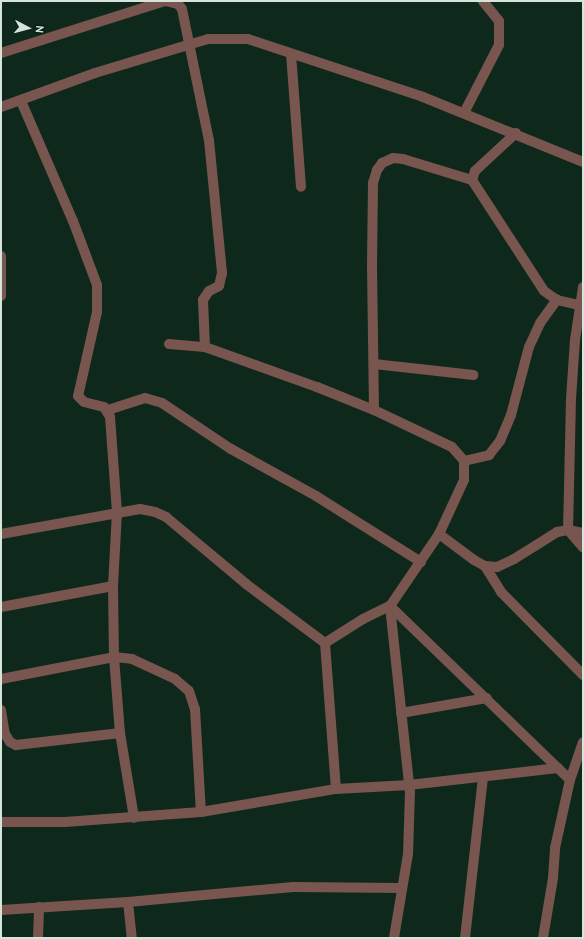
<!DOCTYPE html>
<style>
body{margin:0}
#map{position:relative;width:584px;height:939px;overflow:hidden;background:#0f281c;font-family:"PT Sans",sans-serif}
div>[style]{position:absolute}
.minor>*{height:10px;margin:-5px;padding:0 5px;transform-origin:5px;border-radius:5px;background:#78554e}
span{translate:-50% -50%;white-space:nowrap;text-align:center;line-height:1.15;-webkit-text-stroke:3px #061f13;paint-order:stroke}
.frame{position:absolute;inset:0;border:2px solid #d6e5dc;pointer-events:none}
.north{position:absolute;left:8px;top:8px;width:40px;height:40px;-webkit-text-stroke:3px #061f13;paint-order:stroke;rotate:96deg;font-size:11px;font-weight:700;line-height:16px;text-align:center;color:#d6e5dc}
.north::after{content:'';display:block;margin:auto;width:14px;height:18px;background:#d6e5dc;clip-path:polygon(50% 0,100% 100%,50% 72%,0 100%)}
</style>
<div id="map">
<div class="minor">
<i style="left:1px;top:53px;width:172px;rotate:-17.6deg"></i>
<i style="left:165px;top:1px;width:13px;rotate:13deg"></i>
<i style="left:178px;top:4px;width:6px;rotate:51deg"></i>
<i style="left:182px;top:9px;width:134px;rotate:78.4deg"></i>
<i style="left:209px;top:140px;width:134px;rotate:84.4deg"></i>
<i style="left:222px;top:273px;width:13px;rotate:103deg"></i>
<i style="left:219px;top:286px;width:11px;rotate:153deg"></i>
<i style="left:209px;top:291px;width:11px;rotate:124deg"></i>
<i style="left:203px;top:300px;width:47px;rotate:87.6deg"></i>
<i style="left:291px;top:54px;width:133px;rotate:85.7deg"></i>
<i style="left:21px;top:101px;width:131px;rotate:66.6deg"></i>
<i style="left:73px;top:221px;width:68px;rotate:69.4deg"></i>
<i style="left:97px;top:285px;width:27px;rotate:90deg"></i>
<i style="left:97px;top:312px;width:86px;rotate:102.7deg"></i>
<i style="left:78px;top:396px;width:8px;rotate:45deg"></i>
<i style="left:84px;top:402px;width:21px;rotate:14deg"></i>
<i style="left:104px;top:407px;width:12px;rotate:59deg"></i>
<i style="left:110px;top:417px;width:95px;rotate:85.8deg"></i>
<i style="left:117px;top:512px;width:74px;rotate:93.1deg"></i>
<i style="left:113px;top:586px;width:71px;rotate:89.2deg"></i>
<i style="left:114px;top:657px;width:76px;rotate:85.5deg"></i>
<i style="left:120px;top:733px;width:86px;rotate:80.6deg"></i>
<i style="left:1px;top:107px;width:100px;rotate:-19.9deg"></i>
<i style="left:95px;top:73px;width:100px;rotate:-16.8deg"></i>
<i style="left:191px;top:44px;width:18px;rotate:-16deg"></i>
<i style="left:208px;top:39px;width:40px"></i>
<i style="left:248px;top:39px;width:184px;rotate:18.3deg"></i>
<i style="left:423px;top:97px;width:173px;rotate:22.1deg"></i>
<i style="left:464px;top:113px;width:76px;rotate:-62.8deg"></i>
<i style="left:499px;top:45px;width:24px;rotate:-90deg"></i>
<i style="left:499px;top:21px;width:26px;rotate:-129deg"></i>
<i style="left:516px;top:133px;width:56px;rotate:137.2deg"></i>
<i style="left:475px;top:171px;width:9px;rotate:108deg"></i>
<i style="left:472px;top:180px;width:132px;rotate:57deg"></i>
<i style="left:544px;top:291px;width:16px;rotate:35deg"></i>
<i style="left:557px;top:300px;width:23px;rotate:13deg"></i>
<i style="left:1px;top:256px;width:40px;rotate:90deg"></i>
<i style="left:583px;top:287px;width:54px;rotate:98.6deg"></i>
<i style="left:575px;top:340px;width:59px;rotate:93.9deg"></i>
<i style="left:571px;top:399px;width:131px;rotate:91.3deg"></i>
<i style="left:568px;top:530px;width:23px;rotate:49deg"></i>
<i style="left:169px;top:344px;width:36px;rotate:5deg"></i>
<i style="left:205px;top:347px;width:119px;rotate:19.7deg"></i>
<i style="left:317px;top:387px;width:61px;rotate:22deg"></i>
<i style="left:374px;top:410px;width:86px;rotate:25.4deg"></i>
<i style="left:452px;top:447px;width:18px;rotate:49deg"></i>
<i style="left:464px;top:461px;width:19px;rotate:90deg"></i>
<i style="left:464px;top:480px;width:60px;rotate:114.8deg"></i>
<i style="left:439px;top:534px;width:87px;rotate:124.2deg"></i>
<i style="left:390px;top:606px;width:187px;rotate:83.9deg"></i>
<i style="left:410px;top:792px;width:62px;rotate:91.8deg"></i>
<i style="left:408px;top:854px;width:85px;rotate:99.5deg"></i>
<i style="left:374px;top:364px;width:100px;rotate:6.3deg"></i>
<i style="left:108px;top:410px;width:39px;rotate:-18deg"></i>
<i style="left:145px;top:398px;width:18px;rotate:16deg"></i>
<i style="left:162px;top:403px;width:83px;rotate:33.7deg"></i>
<i style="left:231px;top:449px;width:97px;rotate:28.9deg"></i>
<i style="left:316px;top:496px;width:124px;rotate:32.2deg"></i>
<i style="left:374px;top:410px;width:146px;rotate:-90.8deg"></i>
<i style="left:372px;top:264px;width:81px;rotate:-89.3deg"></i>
<i style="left:373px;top:183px;width:14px;rotate:-73deg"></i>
<i style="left:377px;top:170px;width:9px;rotate:-54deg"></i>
<i style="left:382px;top:163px;width:12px;rotate:-24deg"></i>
<i style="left:393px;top:158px;width:10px;rotate:6deg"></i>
<i style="left:403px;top:159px;width:72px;rotate:16.9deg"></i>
<i style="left:464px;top:461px;width:26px;rotate:-13deg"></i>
<i style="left:489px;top:455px;width:18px;rotate:-52deg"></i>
<i style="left:500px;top:441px;width:28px;rotate:-67deg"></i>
<i style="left:511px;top:415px;width:70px;rotate:-75.2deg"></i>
<i style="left:529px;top:347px;width:26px;rotate:-65deg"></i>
<i style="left:540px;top:323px;width:29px;rotate:-54deg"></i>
<i style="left:1px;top:534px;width:141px;rotate:-10.2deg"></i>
<i style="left:140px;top:509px;width:15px;rotate:11deg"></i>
<i style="left:155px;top:512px;width:12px;rotate:24deg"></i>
<i style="left:166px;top:517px;width:104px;rotate:39.9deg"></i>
<i style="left:246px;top:584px;width:99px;rotate:36.8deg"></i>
<i style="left:325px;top:643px;width:146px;rotate:85.7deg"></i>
<i style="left:439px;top:534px;width:44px;rotate:36.6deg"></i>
<i style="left:474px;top:560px;width:13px;rotate:29deg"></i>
<i style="left:485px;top:566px;width:12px;rotate:5deg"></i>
<i style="left:497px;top:567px;width:19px;rotate:-25deg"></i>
<i style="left:514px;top:559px;width:51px;rotate:-32.1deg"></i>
<i style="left:557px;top:532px;width:11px;rotate:-10deg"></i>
<i style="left:568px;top:530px;width:15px;rotate:11deg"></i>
<i style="left:485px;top:566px;width:31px;rotate:58deg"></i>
<i style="left:501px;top:592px;width:117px;rotate:45.3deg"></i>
<i style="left:1px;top:607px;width:114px;rotate:-10.6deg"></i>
<i style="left:325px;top:643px;width:45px;rotate:-32.3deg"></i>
<i style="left:363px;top:619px;width:30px;rotate:-26deg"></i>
<i style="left:390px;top:606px;width:250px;rotate:44deg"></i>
<i style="left:1px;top:679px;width:115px;rotate:-11deg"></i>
<i style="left:114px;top:657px;width:18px;rotate:6deg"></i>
<i style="left:132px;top:659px;width:47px;rotate:24.9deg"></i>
<i style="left:175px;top:679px;width:18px;rotate:41deg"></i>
<i style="left:189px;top:691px;width:19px;rotate:72deg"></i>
<i style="left:195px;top:709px;width:103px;rotate:86.7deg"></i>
<i style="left:1px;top:710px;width:24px;rotate:81deg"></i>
<i style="left:5px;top:734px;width:9px;rotate:58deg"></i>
<i style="left:10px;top:742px;width:7px;rotate:27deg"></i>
<i style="left:16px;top:745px;width:105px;rotate:-6.6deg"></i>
<i style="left:401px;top:713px;width:87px;rotate:-9.9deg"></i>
<i style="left:1px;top:822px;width:64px"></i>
<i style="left:65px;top:822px;width:136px;rotate:-4.2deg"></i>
<i style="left:201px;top:812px;width:137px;rotate:-9.7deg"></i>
<i style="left:336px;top:789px;width:73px;rotate:-3.1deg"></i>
<i style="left:409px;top:785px;width:150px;rotate:-6.5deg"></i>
<i style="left:128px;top:902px;width:36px;rotate:84deg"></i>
<i style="left:1px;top:910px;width:127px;rotate:-3.6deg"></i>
<i style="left:128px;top:902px;width:166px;rotate:-5.2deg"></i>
<i style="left:293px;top:887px;width:109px;rotate:0.5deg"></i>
<i style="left:38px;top:938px;width:31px;rotate:-88deg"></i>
<i style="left:465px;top:938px;width:161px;rotate:-83.6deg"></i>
<i style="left:543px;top:938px;width:61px;rotate:-80.5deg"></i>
<i style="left:553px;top:878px;width:30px;rotate:-86deg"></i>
<i style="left:555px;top:848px;width:70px;rotate:-77.6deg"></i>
<i style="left:570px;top:780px;width:40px;rotate:-71.1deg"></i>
</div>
<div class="frame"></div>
<div class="north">N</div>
</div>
